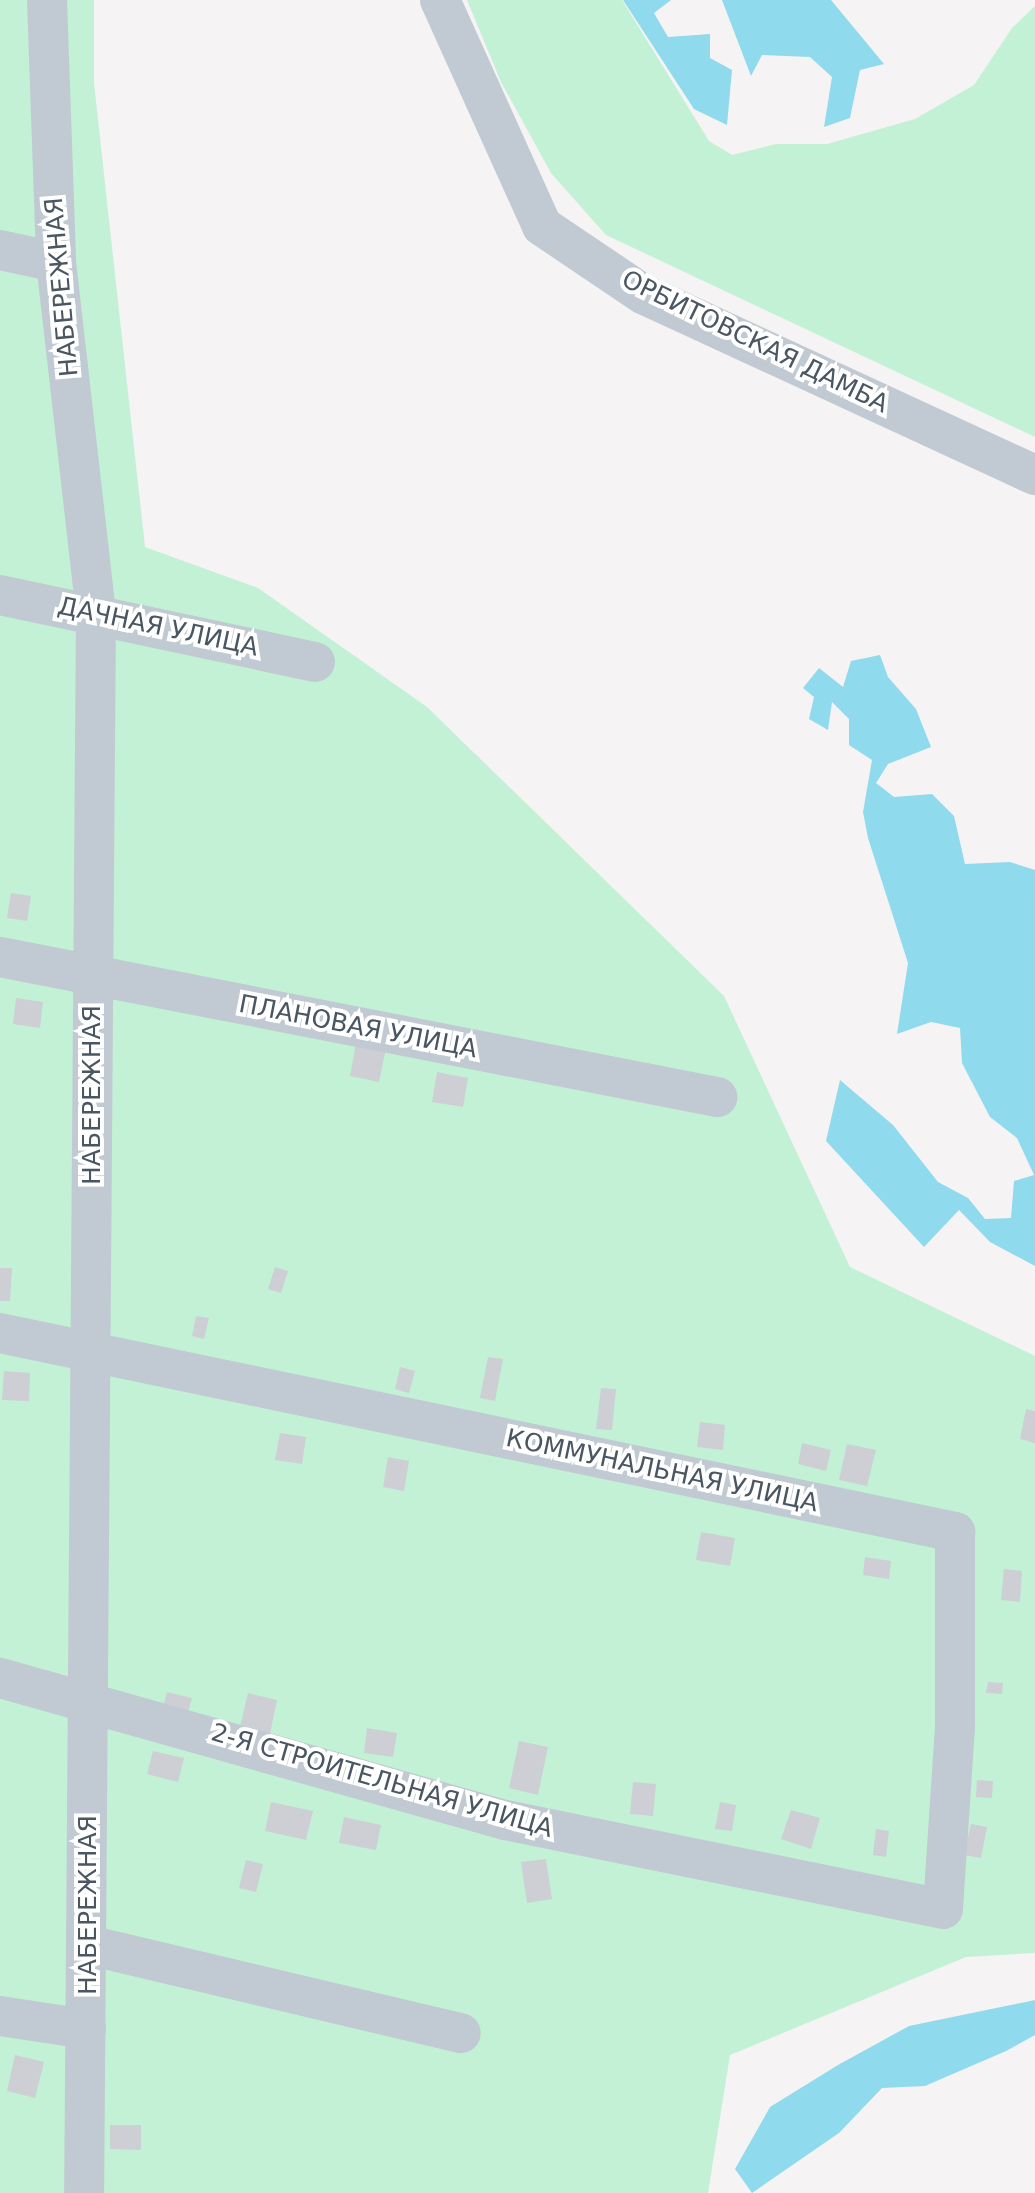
<!DOCTYPE html>
<meta charset="utf-8">
<style>
body{margin:0}
#map{position:relative;width:1035px;height:2193px;overflow:hidden;background:#f5f3f3;font-family:"DejaVu Sans",sans-serif}
div>[style]{position:absolute}
.green>*{inset:0;background:#c3f1d5}
.water>*{inset:0;background:#90daee}
.building>*{inset:0;background:#cdcfd5}
.minor>*{height:40px;margin:-20px;padding:0 20px;transform-origin:20px;border-radius:20px;background:#c1cad2}
span{translate:-50% -50%;white-space:nowrap;text-align:center;line-height:1.15;-webkit-text-stroke:8px #fff;paint-order:stroke}
.street-label{font-size:25px;color:#4a5661}
</style>
<div id="map">
<div class="green">
<i style="clip-path:polygon(0 0,94px 0,94px 83px,145px 547px,258px 588px,427px 707px,724px 996px,850px 1267px,1035px 1356px,1035px 1953px,966px 1957px,730px 2055px,708px 2193px,0 2193px)"></i>
<i style="clip-path:polygon(467px 0,622px 0,709px 141px,732px 155px,776px 144px,827px 144px,915px 119px,974px 85px,1012px 28px,1035px 6px,1035px 437px,606px 235px,551px 173px,501px 82px)"></i>
</div>
<div class="water">
<i style="clip-path:polygon(623px 0,671px 0,654px 13px,668px 37px,710px 34px,710px 58px,732px 70px,727px 125px,694px 109px)"></i>
<i style="clip-path:polygon(722px 0,831px 0,884px 64px,860px 70px,850px 118px,824px 127px,832px 77px,810px 57px,762px 55px,751px 76px)"></i>
<i style="clip-path:polygon(880px 655px,888px 677px,916px 709px,931px 747px,888px 764px,876px 783px,894px 797px,932px 794px,954px 816px,965px 864px,1010px 862px,1035px 870px,1035px 1266px,990px 1242px,959px 1210px,924px 1247px,826px 1141px,840px 1080px,893px 1125px,938px 1182px,968px 1198px,985px 1219px,1011px 1218px,1014px 1181px,1034px 1175px,1017px 1138px,990px 1117px,962px 1063px,960px 1028px,931px 1022px,897px 1034px,908px 963px,868px 838px,863px 812px,872px 760px,849px 745px,849px 719px,832px 702px,828px 730px,809px 719px,814px 697px,803px 688px,819px 668px,843px 687px,851px 661px)"></i>
<i style="clip-path:polygon(1035px 2000px,1035px 2035px,1006px 2051px,925px 2086px,882px 2088px,839px 2133px,752px 2193px,735px 2169px,770px 2107px,838px 2065px,909px 2026px)"></i>
</div>
<div class="building">
<i style="clip-path:polygon(11px 893px,31px 896px,27px 921px,7px 918px)"></i>
<i style="clip-path:polygon(16px 998px,43px 1002px,40px 1028px,13px 1024px)"></i>
<i style="clip-path:polygon(356px 1043px,386px 1048px,379px 1082px,350px 1076px)"></i>
<i style="clip-path:polygon(437px 1072px,468px 1078px,463px 1107px,432px 1102px)"></i>
<i style="clip-path:polygon(275px 1267px,288px 1271px,281px 1293px,268px 1289px)"></i>
<i style="clip-path:polygon(0 1268px,12px 1268px,10px 1301px,0 1301px)"></i>
<i style="clip-path:polygon(196px 1316px,209px 1318px,204px 1339px,192px 1336px)"></i>
<i style="clip-path:polygon(488px 1357px,503px 1359px,495px 1401px,480px 1398px)"></i>
<i style="clip-path:polygon(400px 1367px,415px 1371px,409px 1393px,395px 1389px)"></i>
<i style="clip-path:polygon(4px 1371px,30px 1373px,29px 1401px,2px 1400px)"></i>
<i style="clip-path:polygon(601px 1388px,616px 1389px,612px 1430px,596px 1429px)"></i>
<i style="clip-path:polygon(1026px 1409px,1035px 1411px,1035px 1443px,1020px 1439px)"></i>
<i style="clip-path:polygon(700px 1422px,725px 1425px,723px 1450px,697px 1447px)"></i>
<i style="clip-path:polygon(280px 1433px,306px 1437px,302px 1464px,275px 1460px)"></i>
<i style="clip-path:polygon(802px 1443px,831px 1450px,826px 1471px,798px 1464px)"></i>
<i style="clip-path:polygon(847px 1444px,876px 1450px,867px 1486px,839px 1480px)"></i>
<i style="clip-path:polygon(388px 1457px,409px 1461px,404px 1491px,383px 1487px)"></i>
<i style="clip-path:polygon(701px 1532px,735px 1538px,730px 1566px,696px 1560px)"></i>
<i style="clip-path:polygon(865px 1557px,891px 1561px,889px 1579px,863px 1575px)"></i>
<i style="clip-path:polygon(1004px 1569px,1022px 1571px,1020px 1602px,1001px 1600px)"></i>
<i style="clip-path:polygon(988px 1682px,1003px 1683px,1002px 1694px,986px 1693px)"></i>
<i style="clip-path:polygon(167px 1692px,192px 1698px,187px 1716px,162px 1710px)"></i>
<i style="clip-path:polygon(248px 1693px,277px 1700px,270px 1734px,240px 1727px)"></i>
<i style="clip-path:polygon(367px 1728px,397px 1733px,393px 1757px,364px 1753px)"></i>
<i style="clip-path:polygon(519px 1741px,548px 1747px,538px 1795px,509px 1788px)"></i>
<i style="clip-path:polygon(153px 1751px,184px 1758px,178px 1782px,147px 1774px)"></i>
<i style="clip-path:polygon(977px 1780px,993px 1781px,992px 1798px,976px 1797px)"></i>
<i style="clip-path:polygon(633px 1782px,656px 1784px,653px 1816px,630px 1814px)"></i>
<i style="clip-path:polygon(271px 1802px,313px 1811px,306px 1840px,265px 1831px)"></i>
<i style="clip-path:polygon(720px 1802px,736px 1805px,732px 1831px,715px 1829px)"></i>
<i style="clip-path:polygon(791px 1810px,820px 1818px,811px 1849px,781px 1839px)"></i>
<i style="clip-path:polygon(344px 1817px,381px 1825px,376px 1850px,339px 1843px)"></i>
<i style="clip-path:polygon(971px 1824px,987px 1827px,981px 1858px,964px 1855px)"></i>
<i style="clip-path:polygon(876px 1829px,889px 1831px,886px 1857px,873px 1855px)"></i>
<i style="clip-path:polygon(546px 1859px,552px 1899px,527px 1903px,521px 1862px)"></i>
<i style="clip-path:polygon(246px 1860px,263px 1864px,256px 1892px,239px 1888px)"></i>
<i style="clip-path:polygon(15px 2055px,44px 2062px,35px 2098px,7px 2091px)"></i>
<i style="clip-path:polygon(110px 2125px,141px 2125px,141px 2150px,110px 2149px)"></i>
</div>
<div class="minor">
<i style="left:47px;top:0;width:262px;rotate:88deg"></i>
<i style="left:56px;top:262px;width:352px;rotate:83.5deg"></i>
<i style="left:96px;top:612px;width:1581px;rotate:90.43deg"></i>
<i style="left:440px;top:0;width:248px;rotate:65.7deg"></i>
<i style="left:542px;top:226px;width:122px;rotate:34deg"></i>
<i style="left:643px;top:294px;width:432px;rotate:24.8deg"></i>
<i style="left:0;top:250px;width:57px;rotate:12.1deg"></i>
<i style="left:0;top:595px;width:322px;rotate:12deg"></i>
<i style="left:0;top:957px;width:731px;rotate:11.05deg"></i>
<i style="left:0;top:1333px;width:976px;rotate:11.77deg"></i>
<i style="left:955px;top:1532px;width:195px;rotate:90deg"></i>
<i style="left:955px;top:1727px;width:182px;rotate:93.8deg"></i>
<i style="left:943px;top:1909px;width:447px;rotate:-168.5deg"></i>
<i style="left:505px;top:1820px;width:525px;rotate:-164.29deg"></i>
<i style="left:88px;top:1945px;width:383px;rotate:13.3deg"></i>
<i style="left:0;top:2016px;width:87px;rotate:8.6deg"></i>
</div>
<div class="street-label">
<span style="left:62px;top:287px;rotate:-95deg">НАБЕРЕЖНАЯ</span>
<span style="left:755px;top:342px;rotate:26deg">ОРБИТОВСКАЯ ДАМБА</span>
<span style="left:158px;top:627px;rotate:12deg">ДАЧНАЯ УЛИЦА</span>
<span style="left:358px;top:1027px;rotate:11deg">ПЛАНОВАЯ УЛИЦА</span>
<span style="left:92px;top:1095px;rotate:-90deg">НАБЕРЕЖНАЯ</span>
<span style="left:662px;top:1471px;rotate:12deg">КОММУНАЛЬНАЯ УЛИЦА</span>
<span style="left:382px;top:1781px;rotate:16deg">2-Я СТРОИТЕЛЬНАЯ УЛИЦА</span>
<span style="left:88px;top:1905px;rotate:-90deg">НАБЕРЕЖНАЯ</span>
</div>
</div>
